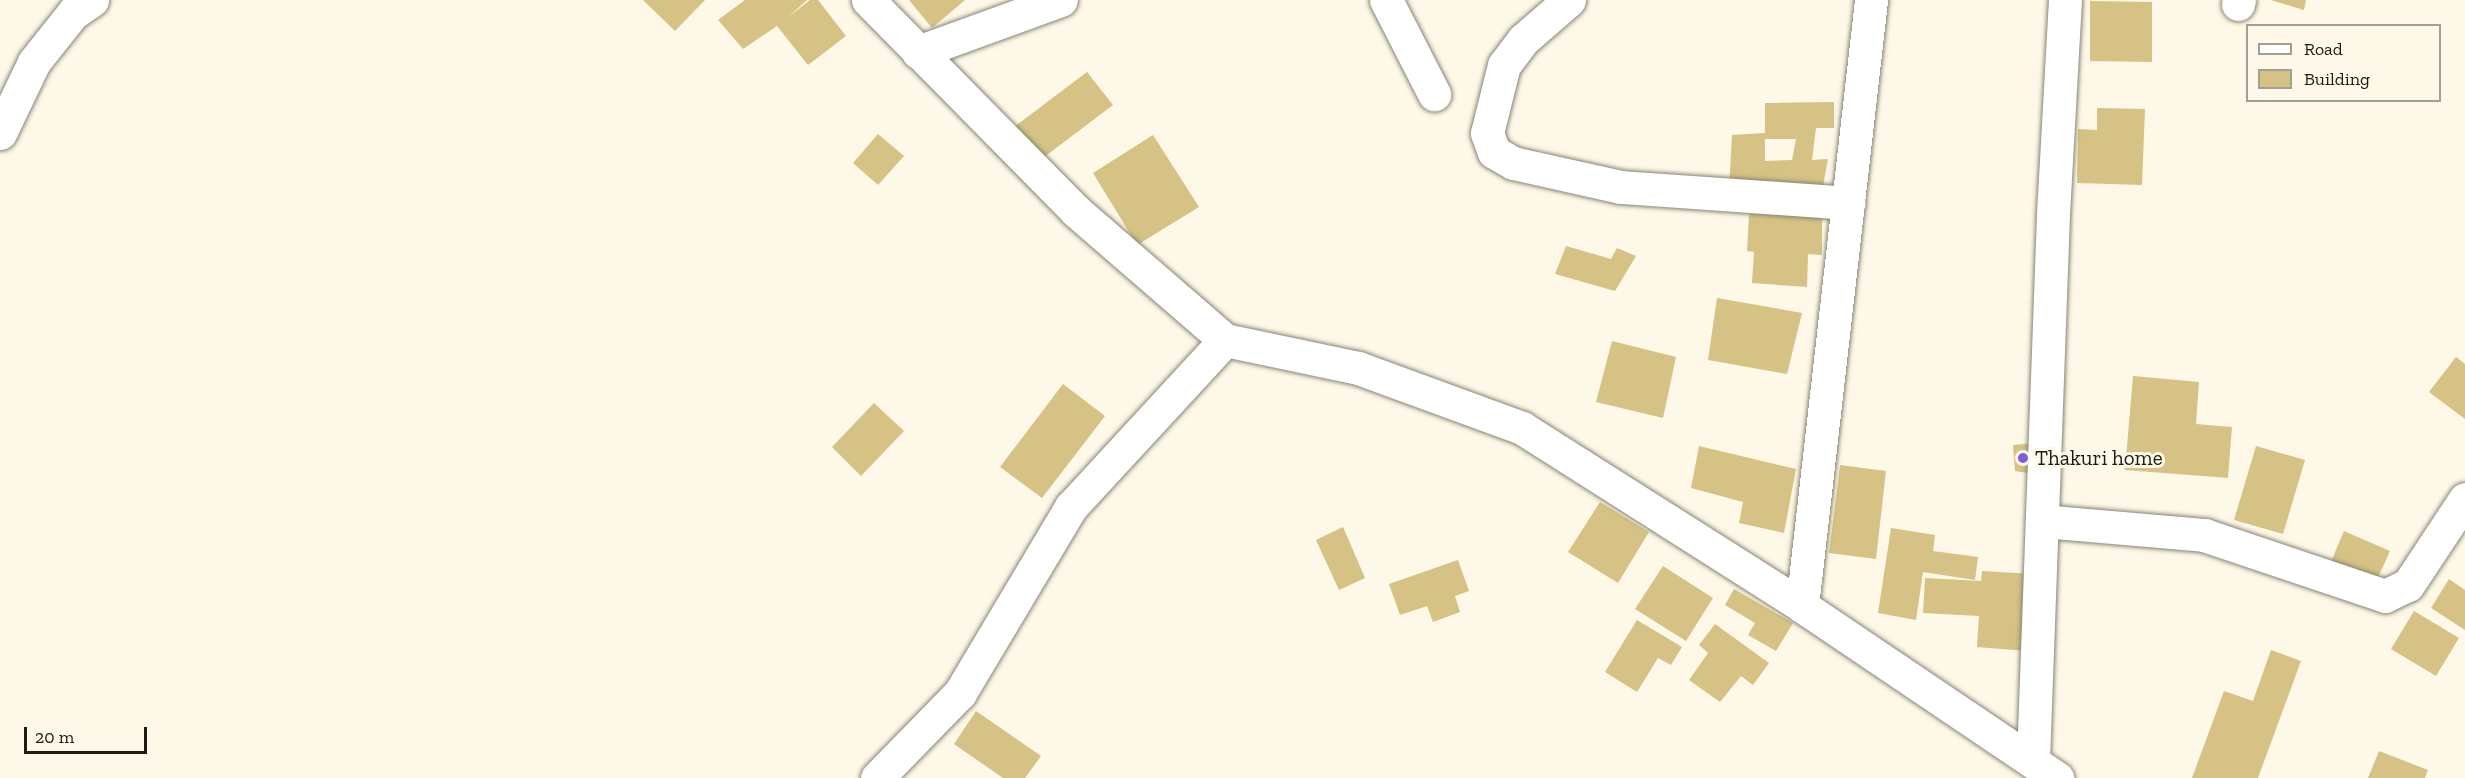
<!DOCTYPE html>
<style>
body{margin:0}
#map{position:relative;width:2465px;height:778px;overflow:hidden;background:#fdf8e7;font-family:"Zilla Slab",serif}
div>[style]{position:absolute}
.building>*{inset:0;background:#d5c284}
.roads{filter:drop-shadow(0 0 2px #888474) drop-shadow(0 0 2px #888474)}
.minor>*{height:33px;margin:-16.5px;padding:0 16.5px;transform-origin:16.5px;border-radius:16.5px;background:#fff}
.dots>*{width:16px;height:16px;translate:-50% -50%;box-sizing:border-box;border:3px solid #fdf8e7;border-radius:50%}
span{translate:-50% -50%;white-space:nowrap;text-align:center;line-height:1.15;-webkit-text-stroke:6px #fdf8e7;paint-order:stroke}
.poi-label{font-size:21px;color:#1c1b15}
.left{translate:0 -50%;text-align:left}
.legend{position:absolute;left:2246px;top:24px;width:195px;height:78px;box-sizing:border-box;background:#fdf8e7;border:2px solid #a3a093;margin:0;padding:8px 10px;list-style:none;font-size:18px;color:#1c1b15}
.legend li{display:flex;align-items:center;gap:12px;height:30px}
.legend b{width:30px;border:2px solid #a3a093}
.scale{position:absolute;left:24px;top:727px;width:123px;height:27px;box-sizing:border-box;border:3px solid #1c1b15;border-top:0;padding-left:8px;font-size:18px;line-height:21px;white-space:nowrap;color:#1c1b15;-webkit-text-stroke:4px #fdf8e7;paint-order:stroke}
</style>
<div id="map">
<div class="building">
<i style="clip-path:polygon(643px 0,705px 0,675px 31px)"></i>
<i style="clip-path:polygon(745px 0,807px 0,787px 18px,810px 0,818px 0,846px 36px,808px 65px,777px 26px,743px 49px,718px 20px)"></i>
<i style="clip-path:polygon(909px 0,965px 0,932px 28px)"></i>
<i style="clip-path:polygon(2271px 0,2306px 0,2304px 10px)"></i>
<i style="clip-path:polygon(2090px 1px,2152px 2px,2152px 62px,2090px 61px)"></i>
<i style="clip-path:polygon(1087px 72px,1113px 105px,1035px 164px,1010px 130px)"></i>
<i style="clip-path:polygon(evenodd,1834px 102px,1834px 128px,1816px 128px,1812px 160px,1828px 159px,1822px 191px,1729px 190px,1732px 135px,1765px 133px,1765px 103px,1834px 102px,1765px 139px,1796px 139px,1792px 160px,1765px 161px,1765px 139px)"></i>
<i style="clip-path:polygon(2097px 108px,2145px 109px,2142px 185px,2077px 183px,2078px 129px,2097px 130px)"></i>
<i style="clip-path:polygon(878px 134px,904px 156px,878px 185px,853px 163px)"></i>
<i style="clip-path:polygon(1153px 135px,1199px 207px,1137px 245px,1093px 173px)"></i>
<i style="clip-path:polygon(1749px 214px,1822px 216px,1822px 255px,1808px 254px,1807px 287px,1752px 283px,1754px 252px,1747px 251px)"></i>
<i style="clip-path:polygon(1566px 246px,1611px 259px,1617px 248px,1636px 256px,1615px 291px,1555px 274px)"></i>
<i style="clip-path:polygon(1717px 298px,1802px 313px,1787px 374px,1708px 360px)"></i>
<i style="clip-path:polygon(1612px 341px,1676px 357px,1663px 418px,1596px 402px)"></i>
<i style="clip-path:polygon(2456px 357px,2465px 364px,2465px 419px,2429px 392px)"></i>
<i style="clip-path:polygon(2133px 376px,2199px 382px,2196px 424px,2232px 427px,2228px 478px,2125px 470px)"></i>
<i style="clip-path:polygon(1063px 384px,1105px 416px,1042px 498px,1000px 467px)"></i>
<i style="clip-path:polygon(874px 403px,904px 431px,861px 476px,832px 447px)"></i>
<i style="clip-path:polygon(2033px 443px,2033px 474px,2015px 471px,2013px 445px)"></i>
<i style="clip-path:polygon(1699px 446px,1796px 469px,1784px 533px,1739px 523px,1743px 502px,1691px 488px)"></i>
<i style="clip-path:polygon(2256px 446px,2305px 460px,2283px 534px,2234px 520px)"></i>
<i style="clip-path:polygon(1840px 465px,1886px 471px,1876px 559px,1829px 553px)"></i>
<i style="clip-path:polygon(1600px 502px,1649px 532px,1618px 583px,1568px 552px)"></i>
<i style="clip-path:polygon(1343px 527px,1365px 578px,1339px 590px,1316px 540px)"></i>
<i style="clip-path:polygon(1891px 528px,1935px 535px,1933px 551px,1978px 557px,1975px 580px,1923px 572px,1916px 620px,1878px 613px)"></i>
<i style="clip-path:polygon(2344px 531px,2390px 551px,2375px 584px,2330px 564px)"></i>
<i style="clip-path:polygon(1458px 560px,1469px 591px,1455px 596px,1460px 612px,1433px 622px,1427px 606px,1400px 615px,1389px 584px)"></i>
<i style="clip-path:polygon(1663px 566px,1713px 598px,1686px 641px,1635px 609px)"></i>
<i style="clip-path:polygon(1982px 571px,2032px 574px,2027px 651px,1977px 647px,1979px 616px,1923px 613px,1925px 578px,1981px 581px)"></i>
<i style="clip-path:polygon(2449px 579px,2465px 590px,2465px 630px,2431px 608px)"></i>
<i style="clip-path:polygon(1734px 589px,1793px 623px,1776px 651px,1748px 635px,1755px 623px,1725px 605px)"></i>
<i style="clip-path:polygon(2414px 611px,2459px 638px,2436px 676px,2391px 649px)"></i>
<i style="clip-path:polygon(1637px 620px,1682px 647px,1671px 665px,1658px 658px,1637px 692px,1605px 672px)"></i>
<i style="clip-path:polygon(1715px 624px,1769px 663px,1753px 685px,1741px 676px,1720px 702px,1689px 680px,1708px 653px,1699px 645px)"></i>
<i style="clip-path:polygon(2271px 650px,2301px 661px,2258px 778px,2192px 778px,2224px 691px,2253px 701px)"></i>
<i style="clip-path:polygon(976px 711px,1041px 756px,1025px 778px,1003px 778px,954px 744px)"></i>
<i style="clip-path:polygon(2379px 751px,2428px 770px,2425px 778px,2368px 778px)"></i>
</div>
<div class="roads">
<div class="minor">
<i style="left:868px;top:0;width:296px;rotate:45.4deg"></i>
<i style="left:1076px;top:211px;width:197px;rotate:40.9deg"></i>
<i style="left:1225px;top:340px;width:136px;rotate:11.9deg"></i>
<i style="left:1358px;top:368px;width:175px;rotate:20.1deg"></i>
<i style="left:1522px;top:428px;width:332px;rotate:32.4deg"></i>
<i style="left:1802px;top:606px;width:308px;rotate:34deg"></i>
<i style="left:1386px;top:0;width:106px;rotate:62.9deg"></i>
<i style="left:1569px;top:0;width:61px;rotate:139deg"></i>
<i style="left:1523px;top:40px;width:31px;rotate:127deg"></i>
<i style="left:1504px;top:65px;width:70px;rotate:104deg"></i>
<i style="left:1487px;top:133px;width:20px;rotate:70deg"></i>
<i style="left:1494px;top:152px;width:22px;rotate:30deg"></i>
<i style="left:1513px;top:163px;width:111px;rotate:12.5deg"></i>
<i style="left:1621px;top:187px;width:228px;rotate:4deg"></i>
<i style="left:2238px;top:4px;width:4px;rotate:-76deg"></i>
<i style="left:918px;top:52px;width:152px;rotate:-20deg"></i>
<i style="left:0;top:133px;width:79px;rotate:-64.4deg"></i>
<i style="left:34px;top:62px;width:63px;rotate:-51.5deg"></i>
<i style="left:73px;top:13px;width:23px;rotate:-34deg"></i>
<i style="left:2042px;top:521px;width:163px;rotate:4.9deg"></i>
<i style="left:2204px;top:535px;width:191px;rotate:18.6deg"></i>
<i style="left:2385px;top:596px;width:25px;rotate:-26deg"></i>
<i style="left:2408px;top:585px;width:103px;rotate:-56.5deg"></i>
<i style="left:1802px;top:606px;width:610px;rotate:-83.5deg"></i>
<i style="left:2033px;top:760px;width:546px;rotate:-87.9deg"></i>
<i style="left:2053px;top:214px;width:214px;rotate:-86.8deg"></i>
<i style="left:877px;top:778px;width:119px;rotate:-45.7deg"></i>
<i style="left:960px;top:693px;width:217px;rotate:-59.2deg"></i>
<i style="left:1071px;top:507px;width:227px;rotate:-47.3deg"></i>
</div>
</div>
<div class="dots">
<i style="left:2023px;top:458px;background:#7f5dd8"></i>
</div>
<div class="poi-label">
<span class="left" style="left:2035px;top:458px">Thakuri home</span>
</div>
<ul class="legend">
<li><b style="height:8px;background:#fff"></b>Road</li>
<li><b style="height:16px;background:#d5c284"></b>Building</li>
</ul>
<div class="scale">20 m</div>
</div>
